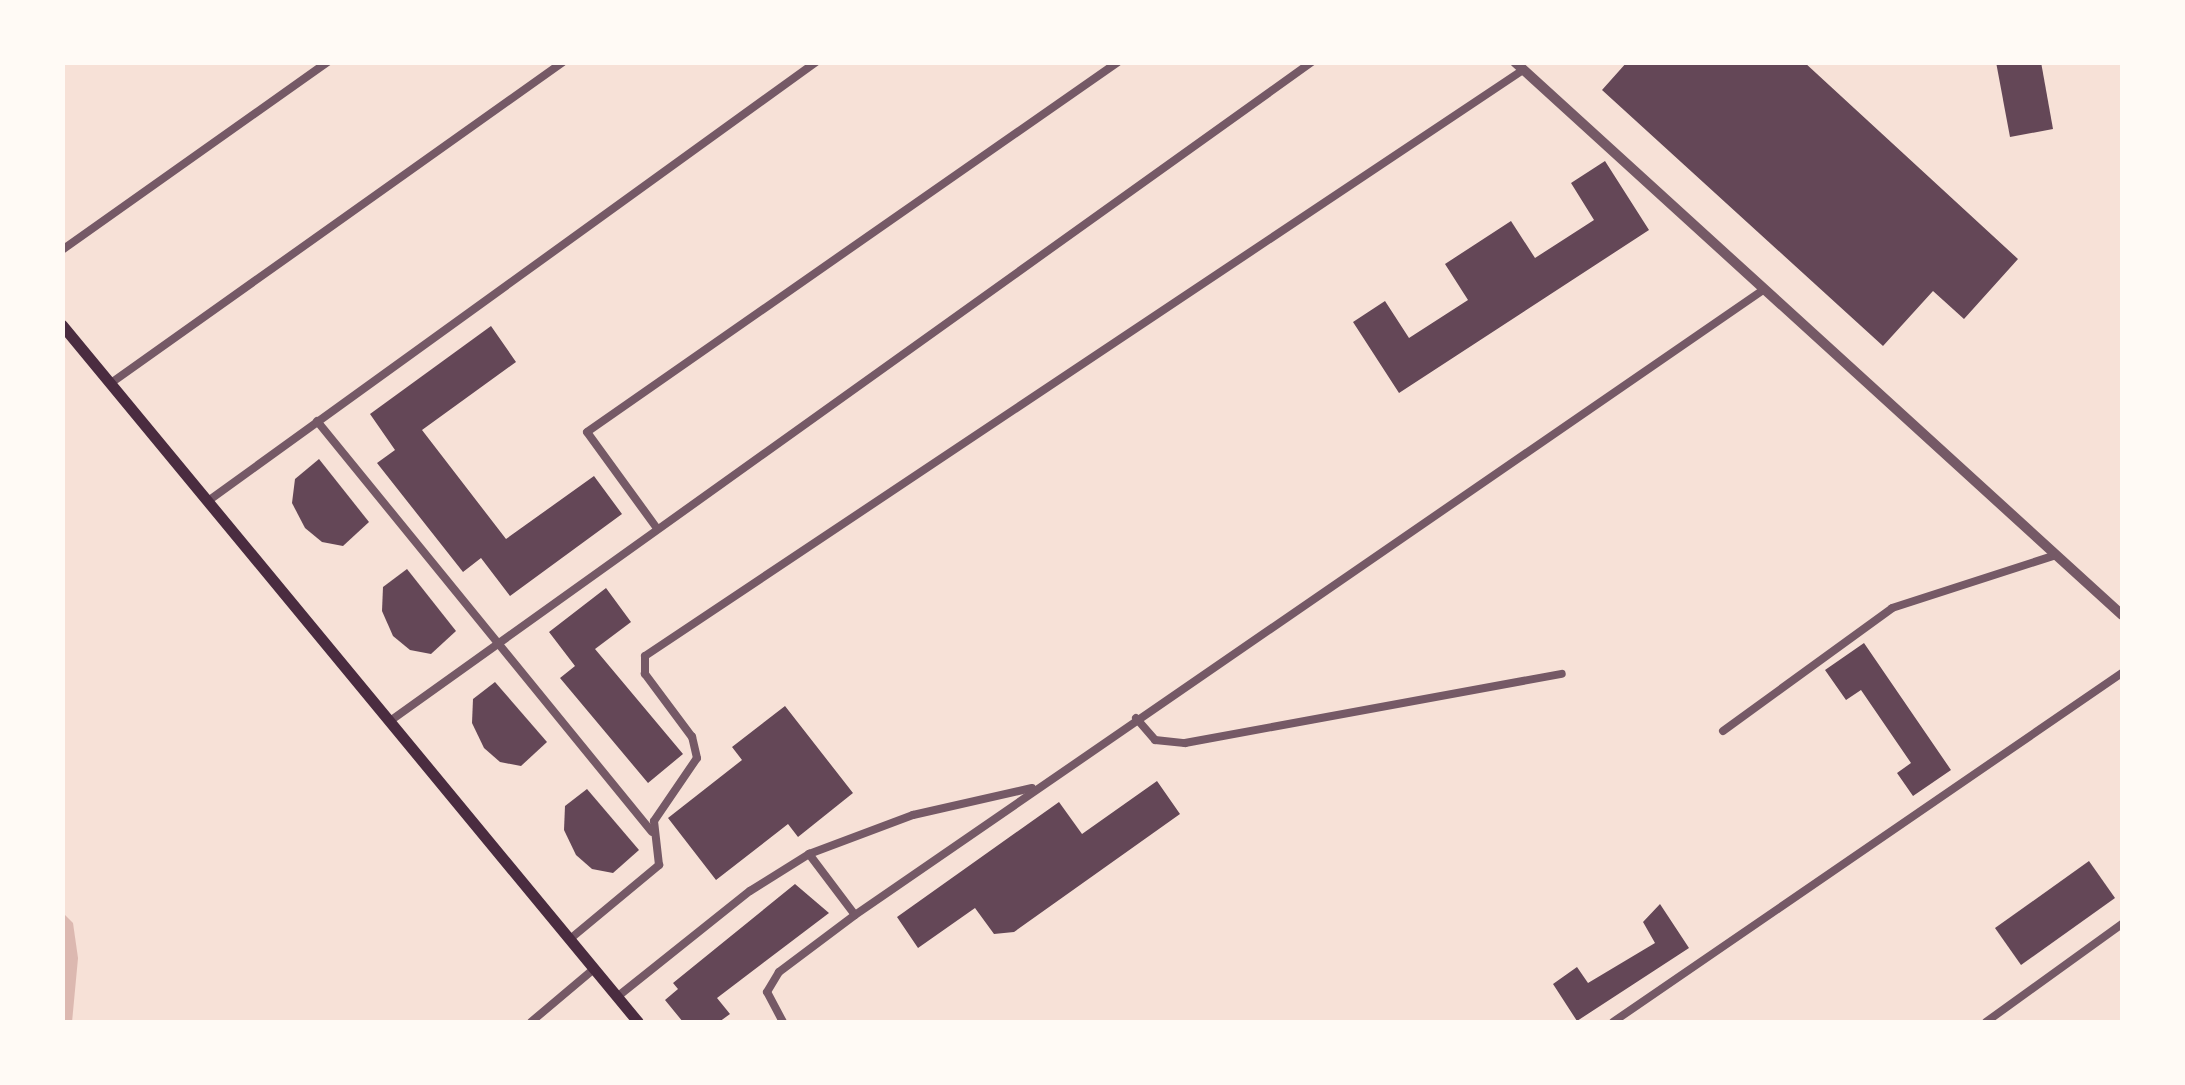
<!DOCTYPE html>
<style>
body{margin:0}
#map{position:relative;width:2185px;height:1085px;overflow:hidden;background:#f7e1d7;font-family:Overpass,sans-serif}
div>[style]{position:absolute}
.water>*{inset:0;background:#dcb8b0}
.building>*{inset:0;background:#644757}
.minor>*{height:8px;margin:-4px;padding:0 4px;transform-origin:4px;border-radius:4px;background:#755966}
.tertiary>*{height:10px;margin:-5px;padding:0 5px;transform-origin:5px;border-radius:5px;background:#755966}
.secondary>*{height:11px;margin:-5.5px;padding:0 5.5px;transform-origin:5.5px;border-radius:5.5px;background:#4a2c40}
span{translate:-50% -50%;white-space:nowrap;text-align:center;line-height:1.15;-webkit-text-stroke:9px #fffaf5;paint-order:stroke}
.frame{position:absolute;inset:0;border:65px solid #fffaf5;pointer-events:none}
</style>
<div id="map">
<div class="water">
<i style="clip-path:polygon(62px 912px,73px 923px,78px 958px,72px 1022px,63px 1022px)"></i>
</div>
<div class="building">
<i style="clip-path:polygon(1627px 62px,1804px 62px,2018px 259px,1964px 319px,1933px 291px,1883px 346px,1602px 90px)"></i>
<i style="clip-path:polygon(1996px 62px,2041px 62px,2053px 129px,2010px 137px)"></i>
<i style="clip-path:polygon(1605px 161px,1649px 230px,1399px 393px,1353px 322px,1385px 301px,1409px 338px,1468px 300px,1445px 264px,1511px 221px,1535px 258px,1594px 220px,1571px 183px)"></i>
<i style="clip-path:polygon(491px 326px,516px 362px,422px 430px,506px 539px,594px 476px,622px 514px,510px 596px,481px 558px,463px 572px,377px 463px,395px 450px,370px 414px)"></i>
<i style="clip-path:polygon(319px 459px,369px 522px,343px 546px,322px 542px,305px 528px,292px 503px,295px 479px)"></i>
<i style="clip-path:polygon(407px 569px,456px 631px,431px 654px,410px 650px,393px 636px,382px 611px,383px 587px)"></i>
<i style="clip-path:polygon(606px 588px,631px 622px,595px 649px,683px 754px,648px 783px,560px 678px,575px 666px,549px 632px)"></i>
<i style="clip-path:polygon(1864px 643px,1951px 770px,1913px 796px,1897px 773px,1911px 763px,1861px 690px,1846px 700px,1825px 670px)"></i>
<i style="clip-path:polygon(495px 682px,547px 742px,521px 766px,500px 762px,484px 748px,472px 723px,473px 699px)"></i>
<i style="clip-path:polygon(785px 706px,853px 793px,798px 837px,788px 824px,716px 880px,668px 818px,742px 760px,732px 747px)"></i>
<i style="clip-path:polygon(1157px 781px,1180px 814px,1014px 932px,994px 934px,975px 908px,918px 948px,897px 917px,1059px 802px,1082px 834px)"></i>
<i style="clip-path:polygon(587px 789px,639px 850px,613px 873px,592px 869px,576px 855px,564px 830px,565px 806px)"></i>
<i style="clip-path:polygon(2089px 861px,2115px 898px,2021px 965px,1995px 928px)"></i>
<i style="clip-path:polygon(795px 884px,829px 913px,717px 998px,730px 1014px,719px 1022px,683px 1022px,665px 1000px,678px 989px,673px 983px)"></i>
<i style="clip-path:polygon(1660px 904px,1689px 948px,1577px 1021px,1553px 984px,1577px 967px,1588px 983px,1655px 943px,1643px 922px)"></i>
</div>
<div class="minor">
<i style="left:62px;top:250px;width:326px;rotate:-35.3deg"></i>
<i style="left:111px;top:383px;width:554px;rotate:-35.38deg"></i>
<i style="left:317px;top:421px;width:530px;rotate:50.82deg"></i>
<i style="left:208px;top:501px;width:750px;rotate:-35.83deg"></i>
<i style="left:656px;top:527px;width:117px;rotate:-126deg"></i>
<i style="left:587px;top:432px;width:647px;rotate:-34.87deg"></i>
<i style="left:1136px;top:718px;width:29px;rotate:49deg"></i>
<i style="left:1155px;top:740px;width:30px;rotate:6deg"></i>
<i style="left:1185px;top:743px;width:383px;rotate:-10.4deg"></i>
<i style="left:390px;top:721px;width:1133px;rotate:-35.56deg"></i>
<i style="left:1723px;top:731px;width:209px;rotate:-36deg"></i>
<i style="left:1892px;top:608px;width:172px;rotate:-17.9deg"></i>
<i style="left:809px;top:854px;width:76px;rotate:53deg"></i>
<i style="left:570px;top:939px;width:116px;rotate:-39.7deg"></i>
<i style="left:659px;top:865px;width:44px;rotate:-96.5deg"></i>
<i style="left:654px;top:821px;width:76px;rotate:-55.7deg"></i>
<i style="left:697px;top:758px;width:22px;rotate:-103deg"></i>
<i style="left:692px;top:737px;width:79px;rotate:-126.7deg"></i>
<i style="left:645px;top:674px;width:18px;rotate:-90deg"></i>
<i style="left:645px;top:656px;width:1056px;rotate:-33.72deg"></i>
<i style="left:617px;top:997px;width:170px;rotate:-38.6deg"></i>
<i style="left:750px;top:891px;width:70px;rotate:-32.1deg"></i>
<i style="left:809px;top:854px;width:111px;rotate:-20.6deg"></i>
<i style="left:913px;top:815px;width:122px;rotate:-12.8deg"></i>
<i style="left:531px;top:1022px;width:82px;rotate:-40.1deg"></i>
<i style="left:783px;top:1022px;width:34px;rotate:-118deg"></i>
<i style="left:767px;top:992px;width:23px;rotate:-59deg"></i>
<i style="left:779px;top:972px;width:95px;rotate:-36.9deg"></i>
<i style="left:855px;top:915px;width:1102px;rotate:-34.54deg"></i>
<i style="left:1613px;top:1022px;width:617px;rotate:-34.44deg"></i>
<i style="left:1986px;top:1022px;width:168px;rotate:-35.8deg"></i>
</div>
<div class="tertiary">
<i style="left:1515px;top:62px;width:821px;rotate:42.33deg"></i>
</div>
<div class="secondary">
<i style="left:62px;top:325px;width:904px;rotate:50.43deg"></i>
</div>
<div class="frame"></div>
</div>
